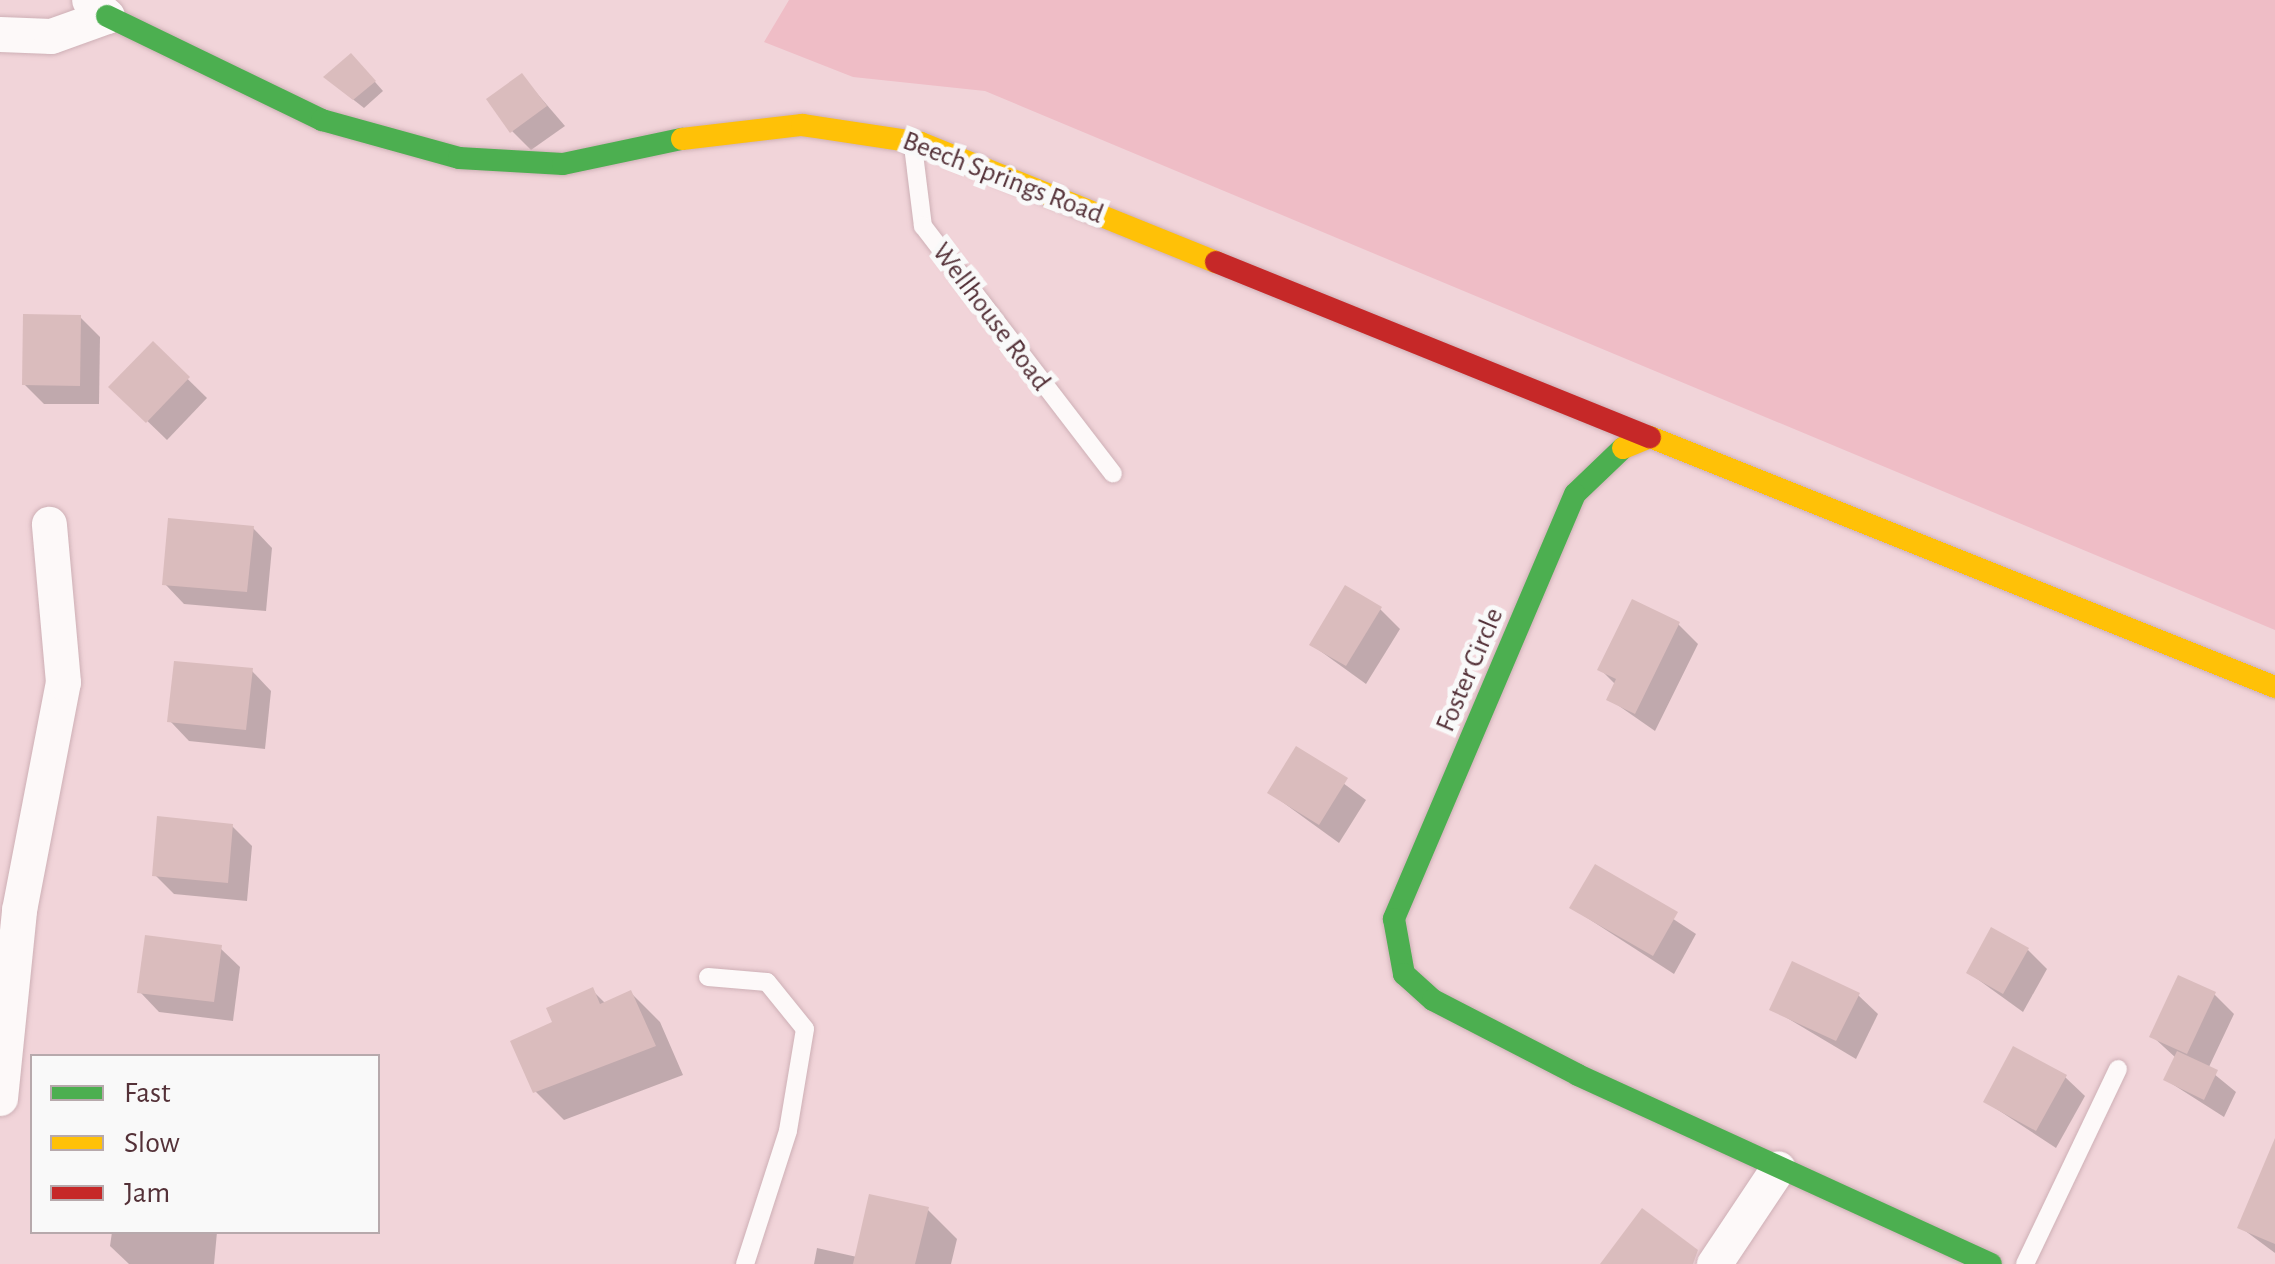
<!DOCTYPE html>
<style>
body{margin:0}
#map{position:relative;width:2275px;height:1264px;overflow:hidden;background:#f1d4d9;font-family:"Alegreya Sans",sans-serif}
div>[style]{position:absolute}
.green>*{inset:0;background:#efbdc6}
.shadow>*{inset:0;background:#0003}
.building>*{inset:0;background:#dabcbd}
.roads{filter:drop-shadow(0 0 2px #ceb0b6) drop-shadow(0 0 2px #ceb0b6)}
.lane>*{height:18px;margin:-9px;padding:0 9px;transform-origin:9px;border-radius:9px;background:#fdf9f9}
.street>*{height:35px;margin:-17.5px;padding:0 17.5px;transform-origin:17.5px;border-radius:17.5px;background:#fdf9f9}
.fast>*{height:22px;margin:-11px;padding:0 11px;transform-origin:11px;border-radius:11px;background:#4caf50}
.slow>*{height:22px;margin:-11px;padding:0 11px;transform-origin:11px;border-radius:11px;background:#ffc107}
.jam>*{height:22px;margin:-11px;padding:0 11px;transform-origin:11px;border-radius:11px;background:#c62828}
span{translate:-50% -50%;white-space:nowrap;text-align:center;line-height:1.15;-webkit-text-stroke:10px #f9f9f9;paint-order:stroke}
.street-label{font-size:28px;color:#543138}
.legend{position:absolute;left:30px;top:1054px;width:350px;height:180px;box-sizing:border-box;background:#f9f9f9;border:2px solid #b7a9ac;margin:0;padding:12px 18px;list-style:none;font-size:30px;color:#543138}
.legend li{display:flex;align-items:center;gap:20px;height:50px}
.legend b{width:50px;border:2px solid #b7a9ac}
</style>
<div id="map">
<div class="green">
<i style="clip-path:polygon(789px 0,2275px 0,2275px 630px,985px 91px,853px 77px,764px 42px)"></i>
</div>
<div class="shadow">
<i style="clip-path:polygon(360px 65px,383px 91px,364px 108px,336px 86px)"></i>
<i style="clip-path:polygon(522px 76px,565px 126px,531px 150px,512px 131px)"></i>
<i style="clip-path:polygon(80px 317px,100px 337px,99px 404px,44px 404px,24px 384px)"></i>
<i style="clip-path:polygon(153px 345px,207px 398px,167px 440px,112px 387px)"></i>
<i style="clip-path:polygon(253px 528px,272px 548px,266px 611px,184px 604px,165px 584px)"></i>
<i style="clip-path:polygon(1380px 609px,1400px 629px,1366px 684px,1312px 645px)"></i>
<i style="clip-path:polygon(1678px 624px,1698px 644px,1655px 731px,1609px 699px,1616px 685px,1600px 669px)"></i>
<i style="clip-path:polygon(252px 671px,271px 691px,265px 749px,189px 741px,170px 721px)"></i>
<i style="clip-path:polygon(1297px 749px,1366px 800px,1339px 843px,1270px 793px)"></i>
<i style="clip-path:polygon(232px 826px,252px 846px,247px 901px,174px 894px,155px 875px)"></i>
<i style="clip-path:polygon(1596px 868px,1696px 934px,1674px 974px,1572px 908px)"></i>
<i style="clip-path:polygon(220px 948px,240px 967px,233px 1021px,159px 1012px,140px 992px)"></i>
<i style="clip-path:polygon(2028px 950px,2047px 969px,2023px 1012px,1969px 973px)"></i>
<i style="clip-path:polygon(592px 990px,606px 1004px,631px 993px,660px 1022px,683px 1075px,564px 1120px,535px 1091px,556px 1023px)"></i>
<i style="clip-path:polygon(2214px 994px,2234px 1014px,2208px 1069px,2236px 1092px,2224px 1117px,2166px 1080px,2176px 1058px,2152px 1036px)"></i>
<i style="clip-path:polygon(1858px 995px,1878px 1014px,1856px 1059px,1772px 1009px)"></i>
<i style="clip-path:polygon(2065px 1077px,2085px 1096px,2056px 1148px,1986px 1102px)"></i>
<i style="clip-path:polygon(2275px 1169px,2275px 1253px,2240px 1227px)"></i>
<i style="clip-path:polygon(928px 1210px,957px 1239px,951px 1264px,814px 1264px,817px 1248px,857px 1257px)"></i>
<i style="clip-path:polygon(112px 1232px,217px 1232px,214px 1264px,129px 1264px,110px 1246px)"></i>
</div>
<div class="building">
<i style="clip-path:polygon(351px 53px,376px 81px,353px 100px,323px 77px)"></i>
<i style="clip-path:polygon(522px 73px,547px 106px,510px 133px,486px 99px)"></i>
<i style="clip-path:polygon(23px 314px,81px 315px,80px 386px,22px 385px)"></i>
<i style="clip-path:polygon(153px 341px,190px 377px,146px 423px,108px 387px)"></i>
<i style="clip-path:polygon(168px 518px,254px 526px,247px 592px,162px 585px)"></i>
<i style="clip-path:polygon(1345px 585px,1382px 607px,1346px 666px,1309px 645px)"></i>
<i style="clip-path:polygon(1632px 599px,1680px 622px,1635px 714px,1606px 700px,1616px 679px,1597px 670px)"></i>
<i style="clip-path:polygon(174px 661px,253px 668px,246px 730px,167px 722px)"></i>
<i style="clip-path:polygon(1296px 746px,1348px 778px,1319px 825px,1267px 793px)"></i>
<i style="clip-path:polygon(157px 816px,233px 824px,228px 883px,152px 876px)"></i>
<i style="clip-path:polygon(1595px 864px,1678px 912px,1653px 956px,1569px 908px)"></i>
<i style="clip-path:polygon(1991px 927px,2029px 948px,2003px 994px,1966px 973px)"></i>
<i style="clip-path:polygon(145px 935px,222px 945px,214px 1002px,137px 993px)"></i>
<i style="clip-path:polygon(1792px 961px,1860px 993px,1836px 1041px,1769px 1010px)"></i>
<i style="clip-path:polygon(2178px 975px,2216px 992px,2187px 1054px,2149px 1037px)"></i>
<i style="clip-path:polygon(593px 987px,600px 1004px,631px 990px,656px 1046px,533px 1093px,510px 1041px,552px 1022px,546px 1008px)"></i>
<i style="clip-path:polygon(2013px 1046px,2067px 1075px,2036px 1131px,1983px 1102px)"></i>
<i style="clip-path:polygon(2177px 1051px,2218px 1070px,2204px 1100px,2163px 1080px)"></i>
<i style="clip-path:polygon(2275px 1138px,2275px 1244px,2237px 1228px)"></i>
<i style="clip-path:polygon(869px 1194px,929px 1207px,915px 1264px,853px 1264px)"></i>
<i style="clip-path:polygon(1642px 1208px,1698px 1250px,1693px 1264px,1600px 1264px)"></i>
</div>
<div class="roads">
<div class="lane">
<i style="left:913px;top:146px;width:81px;rotate:82.9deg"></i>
<i style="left:923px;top:226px;width:312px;rotate:52.5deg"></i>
<i style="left:708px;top:977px;width:59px;rotate:4.8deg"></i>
<i style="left:767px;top:982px;width:60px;rotate:51deg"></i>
<i style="left:805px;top:1029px;width:103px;rotate:99.5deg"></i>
<i style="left:788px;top:1131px;width:140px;rotate:107.9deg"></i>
<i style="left:2025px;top:1264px;width:216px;rotate:-64.5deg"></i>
</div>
<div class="street">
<i style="left:0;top:34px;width:51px;rotate:2.2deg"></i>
<i style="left:51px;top:36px;width:59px;rotate:-19.7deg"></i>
<i style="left:107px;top:16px;width:24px;rotate:-138deg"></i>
<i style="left:0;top:1098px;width:189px;rotate:-84.2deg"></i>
<i style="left:19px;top:910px;width:232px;rotate:-79.1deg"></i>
<i style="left:63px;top:682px;width:159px;rotate:-95.1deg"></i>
<i style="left:1714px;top:1264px;width:115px;rotate:-56.3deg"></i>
</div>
<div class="fast">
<i style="left:107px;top:16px;width:239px;rotate:25.8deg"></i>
<i style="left:322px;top:120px;width:142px;rotate:15.5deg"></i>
<i style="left:459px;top:158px;width:104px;rotate:3.3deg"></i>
<i style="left:563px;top:164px;width:122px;rotate:-11.9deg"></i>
<i style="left:1623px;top:448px;width:66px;rotate:136.2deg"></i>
<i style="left:1575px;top:494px;width:462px;rotate:113.1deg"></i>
<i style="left:1394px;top:919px;width:56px;rotate:79.7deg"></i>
<i style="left:1404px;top:974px;width:39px;rotate:42deg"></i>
<i style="left:1433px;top:1000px;width:163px;rotate:27.3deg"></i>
<i style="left:1578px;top:1075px;width:454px;rotate:24.6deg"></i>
</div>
<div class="slow">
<i style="left:682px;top:139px;width:121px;rotate:-6.7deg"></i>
<i style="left:802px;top:125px;width:120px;rotate:8.6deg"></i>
<i style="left:921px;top:143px;width:318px;rotate:22deg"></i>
<i style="left:1623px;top:448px;width:29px;rotate:-22deg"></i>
<i style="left:1650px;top:437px;width:673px;rotate:21.8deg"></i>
</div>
<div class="jam">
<i style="left:1216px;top:262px;width:468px;rotate:22deg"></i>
</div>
</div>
<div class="street-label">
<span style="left:1003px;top:178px;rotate:21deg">Beech Springs Road</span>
<span style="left:991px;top:317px;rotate:53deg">Wellhouse Road</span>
<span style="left:1470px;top:670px;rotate:-67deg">Foster Circle</span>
</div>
<ul class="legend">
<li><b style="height:12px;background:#4caf50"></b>Fast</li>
<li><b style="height:12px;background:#ffc107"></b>Slow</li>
<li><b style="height:12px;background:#c62828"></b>Jam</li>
</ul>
</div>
